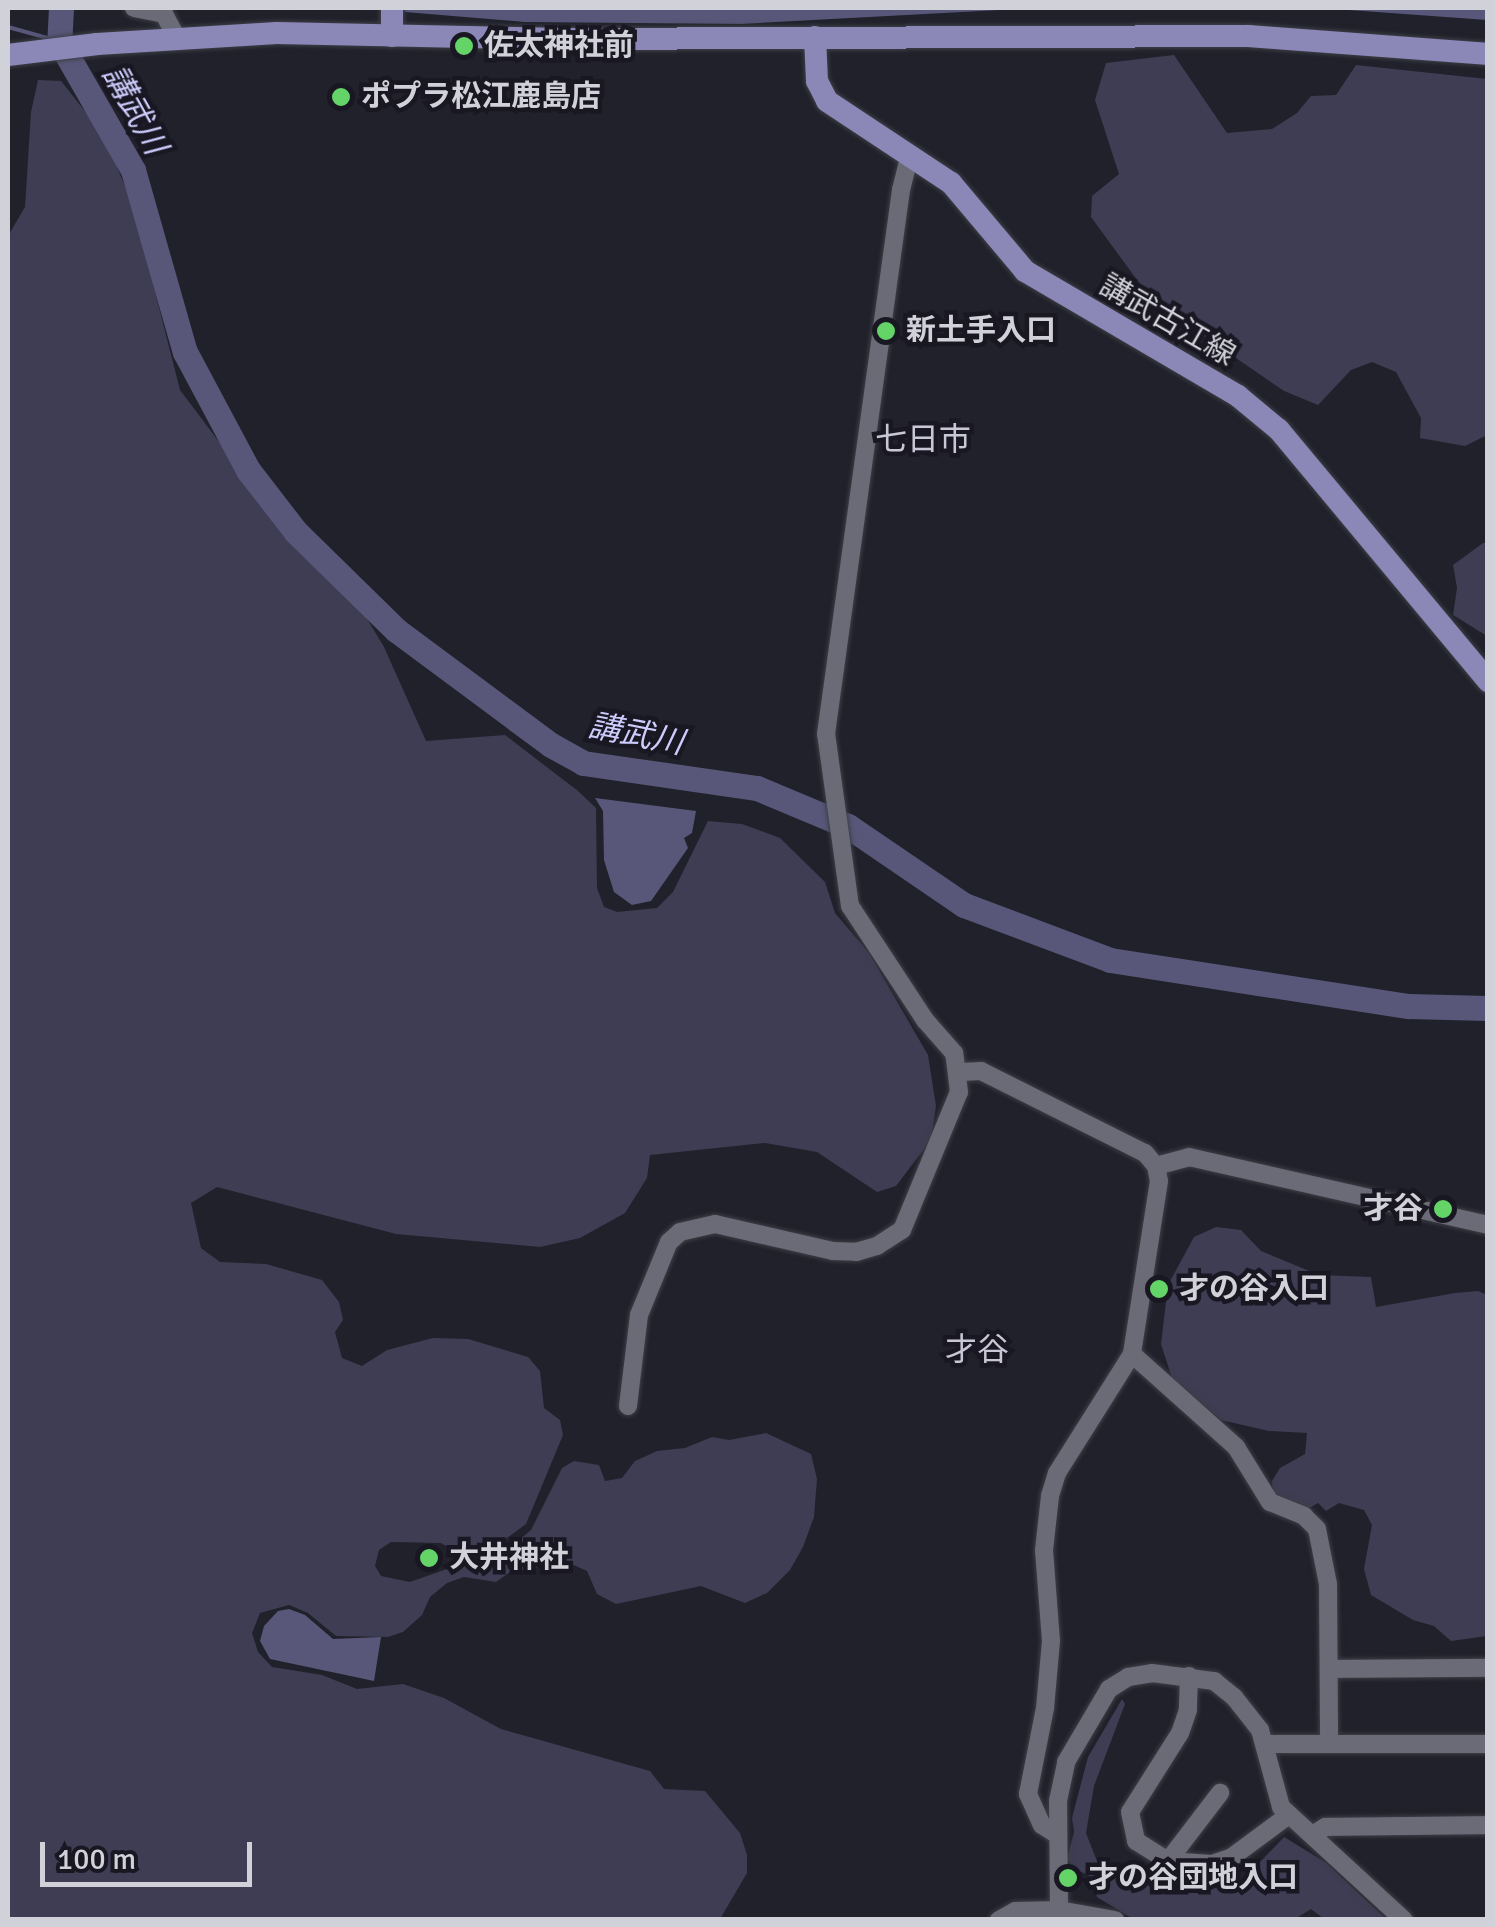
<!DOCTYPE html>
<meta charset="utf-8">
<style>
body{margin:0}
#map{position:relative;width:1495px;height:1927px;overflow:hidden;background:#21212b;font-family:Signika,"Noto Sans JP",sans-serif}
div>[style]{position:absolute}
.green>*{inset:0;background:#3e3d53}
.water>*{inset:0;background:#585779}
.stream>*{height:4px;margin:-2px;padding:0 2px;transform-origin:2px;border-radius:2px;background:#585779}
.river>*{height:25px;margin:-12.5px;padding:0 12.5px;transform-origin:12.5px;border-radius:12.5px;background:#585779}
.roads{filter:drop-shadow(0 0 2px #3e3e47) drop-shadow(0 0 2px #3e3e47)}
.minor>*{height:18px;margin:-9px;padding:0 9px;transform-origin:9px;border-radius:9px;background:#6b6b78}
.major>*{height:22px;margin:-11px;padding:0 11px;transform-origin:11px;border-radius:11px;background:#8b88b8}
.dots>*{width:28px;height:28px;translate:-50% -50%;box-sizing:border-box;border:5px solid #181722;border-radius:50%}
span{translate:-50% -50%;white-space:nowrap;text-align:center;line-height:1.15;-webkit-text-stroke:9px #181722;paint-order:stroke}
.poi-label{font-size:30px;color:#d1d1d9;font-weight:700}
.left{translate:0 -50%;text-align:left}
.right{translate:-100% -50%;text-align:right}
.street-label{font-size:30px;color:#d1d1d9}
.water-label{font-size:32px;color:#cccbfb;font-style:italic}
.neighbourhood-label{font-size:32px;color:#c7c7d5}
.frame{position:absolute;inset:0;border:10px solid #d1d1d9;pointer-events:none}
.scale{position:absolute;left:40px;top:1842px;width:212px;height:45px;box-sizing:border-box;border:5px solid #d1d1d9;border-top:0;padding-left:12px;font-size:30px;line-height:35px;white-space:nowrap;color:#d1d1d9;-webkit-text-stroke:8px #181722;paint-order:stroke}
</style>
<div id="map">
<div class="green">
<i style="clip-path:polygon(1174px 55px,1227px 133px,1272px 129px,1297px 113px,1311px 96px,1336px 95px,1356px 65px,1487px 79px,1487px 435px,1465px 446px,1420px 438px,1421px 418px,1396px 372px,1372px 362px,1351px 370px,1318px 405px,1284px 391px,1179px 319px,1140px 284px,1091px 217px,1092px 196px,1119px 174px,1095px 100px,1106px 63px)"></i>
<i style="clip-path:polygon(38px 80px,61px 81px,103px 134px,133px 205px,180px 390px,303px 553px,357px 602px,384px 647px,426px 741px,505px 735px,578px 791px,596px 808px,597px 888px,604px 907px,617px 912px,657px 908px,673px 892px,708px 821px,742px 824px,780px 838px,825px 882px,835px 913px,869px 953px,928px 1055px,936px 1106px,931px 1140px,896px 1186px,877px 1192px,817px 1152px,765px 1143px,650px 1155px,647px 1178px,625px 1213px,580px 1238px,540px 1247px,396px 1234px,217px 1187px,191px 1203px,201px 1248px,220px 1262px,266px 1264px,322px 1280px,339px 1302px,343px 1320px,335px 1332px,342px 1358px,362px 1366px,387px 1350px,433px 1338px,468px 1339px,528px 1357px,540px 1371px,544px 1408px,560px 1420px,563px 1435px,526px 1524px,492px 1549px,456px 1552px,441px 1543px,391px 1542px,379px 1550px,375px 1566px,381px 1576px,410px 1582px,512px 1546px,531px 1530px,562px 1468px,574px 1461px,599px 1465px,605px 1481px,622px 1478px,635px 1461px,657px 1451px,685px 1448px,712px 1437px,729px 1440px,766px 1433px,811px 1454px,817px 1479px,814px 1517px,803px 1547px,790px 1570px,767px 1593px,745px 1603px,701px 1586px,616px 1604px,597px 1594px,587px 1571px,567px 1562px,510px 1572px,496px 1582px,464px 1577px,447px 1583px,430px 1597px,422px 1615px,403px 1632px,388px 1637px,336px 1636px,308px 1613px,289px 1605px,260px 1613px,252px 1633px,258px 1652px,272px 1667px,322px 1675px,357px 1689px,403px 1684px,444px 1698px,501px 1729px,650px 1771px,664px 1789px,705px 1791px,740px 1833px,747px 1855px,747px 1873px,720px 1919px,8px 1919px,8px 236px,25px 207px,31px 112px)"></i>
<i style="clip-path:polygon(1483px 543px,1487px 543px,1487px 636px,1453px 615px,1457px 588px,1453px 565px)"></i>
<i style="clip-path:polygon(1216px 1227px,1241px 1230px,1261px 1251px,1319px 1275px,1371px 1277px,1376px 1307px,1455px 1293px,1478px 1291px,1487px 1295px,1487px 1636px,1451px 1641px,1434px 1626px,1413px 1620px,1371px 1595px,1364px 1569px,1372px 1525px,1364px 1510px,1339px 1503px,1326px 1511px,1318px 1503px,1304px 1511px,1288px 1510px,1273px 1493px,1272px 1481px,1280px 1468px,1305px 1454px,1307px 1433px,1269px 1431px,1221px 1420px,1172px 1378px,1161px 1344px,1168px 1285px,1194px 1237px)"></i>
<i style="clip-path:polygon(1122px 1699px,1125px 1704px,1094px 1786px,1086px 1833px,1102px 1874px,1127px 1880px,1164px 1869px,1185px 1879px,1240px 1883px,1284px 1837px,1325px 1862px,1386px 1919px,1324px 1919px,1311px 1909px,1295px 1919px,1133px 1919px,1097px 1897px,1092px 1877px,1073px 1868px,1067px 1859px,1074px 1832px,1072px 1818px,1088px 1757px)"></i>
</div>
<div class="water">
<i style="clip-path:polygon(403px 8px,1035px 8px,741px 24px,525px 22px,405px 12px)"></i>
<i style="clip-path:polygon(1321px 8px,1487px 8px,1487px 20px,1363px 11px)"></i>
<i style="clip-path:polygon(595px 798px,696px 811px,692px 833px,684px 838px,688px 848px,651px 901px,632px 905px,614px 892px,604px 860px,603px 811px)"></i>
<i style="clip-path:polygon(289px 1609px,305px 1615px,333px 1639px,381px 1637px,374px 1681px,270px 1659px,260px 1641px,264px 1626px,278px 1611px)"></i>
</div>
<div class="stream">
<i style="left:8px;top:27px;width:49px;rotate:15.5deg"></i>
</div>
<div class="river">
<i style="left:61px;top:8px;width:33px;rotate:93deg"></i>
<i style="left:59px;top:41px;width:149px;rotate:60.2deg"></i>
<i style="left:133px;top:170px;width:189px;rotate:74.1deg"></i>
<i style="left:185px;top:352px;width:134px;rotate:61.9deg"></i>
<i style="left:248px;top:470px;width:78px;rotate:52.3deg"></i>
<i style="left:296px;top:532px;width:140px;rotate:44.4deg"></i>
<i style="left:396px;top:630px;width:193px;rotate:36.6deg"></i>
<i style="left:551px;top:745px;width:37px;rotate:29deg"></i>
<i style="left:583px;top:763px;width:176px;rotate:8.2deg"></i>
<i style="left:757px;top:788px;width:99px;rotate:22.7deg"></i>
<i style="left:848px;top:826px;width:140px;rotate:34.3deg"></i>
<i style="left:964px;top:905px;width:156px;rotate:20.6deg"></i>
<i style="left:1110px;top:960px;width:302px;rotate:8.8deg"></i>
<i style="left:1408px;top:1006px;width:80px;rotate:1.4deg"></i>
</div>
<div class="roads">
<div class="minor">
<i style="left:134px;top:8px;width:31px;rotate:11deg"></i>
<i style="left:164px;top:14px;width:27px;rotate:62deg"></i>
<i style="left:960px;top:1072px;width:21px;rotate:-3deg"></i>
<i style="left:981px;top:1071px;width:183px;rotate:26.6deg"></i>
<i style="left:1145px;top:1153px;width:17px;rotate:50deg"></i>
<i style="left:1156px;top:1166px;width:15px;rotate:79deg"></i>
<i style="left:1159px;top:1181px;width:175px;rotate:98.9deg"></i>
<i style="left:1132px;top:1354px;width:141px;rotate:122.2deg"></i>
<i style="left:1057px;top:1473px;width:24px;rotate:107deg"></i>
<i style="left:1050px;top:1496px;width:54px;rotate:96.3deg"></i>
<i style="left:1044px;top:1550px;width:91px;rotate:85.6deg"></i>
<i style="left:1051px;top:1641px;width:67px;rotate:95.1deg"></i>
<i style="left:1045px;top:1708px;width:88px;rotate:101.2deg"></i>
<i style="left:1028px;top:1794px;width:34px;rotate:66deg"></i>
<i style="left:1042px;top:1825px;width:17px;rotate:33deg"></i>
<i style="left:1156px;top:1166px;width:34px;rotate:-15deg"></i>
<i style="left:1189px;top:1157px;width:307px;rotate:12.8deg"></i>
<i style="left:1132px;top:1354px;width:140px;rotate:41.8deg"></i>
<i style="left:1236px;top:1447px;width:65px;rotate:58.3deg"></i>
<i style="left:1270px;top:1502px;width:37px;rotate:22deg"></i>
<i style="left:1304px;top:1516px;width:18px;rotate:45deg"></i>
<i style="left:1317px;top:1529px;width:56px;rotate:78.7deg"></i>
<i style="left:1328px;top:1584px;width:160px;rotate:89.6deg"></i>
<i style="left:628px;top:1406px;width:92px;rotate:-83.1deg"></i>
<i style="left:639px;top:1315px;width:79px;rotate:-67.7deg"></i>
<i style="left:669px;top:1242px;width:15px;rotate:-42deg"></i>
<i style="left:680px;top:1232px;width:36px;rotate:-13deg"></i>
<i style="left:715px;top:1224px;width:121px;rotate:12.9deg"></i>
<i style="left:833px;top:1251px;width:23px;rotate:2deg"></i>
<i style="left:856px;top:1252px;width:22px;rotate:-16deg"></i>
<i style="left:877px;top:1246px;width:30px;rotate:-33deg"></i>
<i style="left:902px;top:1230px;width:149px;rotate:-67.6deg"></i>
<i style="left:959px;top:1092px;width:39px;rotate:-97deg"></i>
<i style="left:954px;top:1053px;width:44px;rotate:-131.3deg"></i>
<i style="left:925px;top:1020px;width:136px;rotate:-123.3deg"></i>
<i style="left:850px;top:906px;width:174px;rotate:-97.9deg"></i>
<i style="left:826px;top:734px;width:549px;rotate:-82.15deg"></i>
<i style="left:901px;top:190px;width:37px;rotate:-76deg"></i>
<i style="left:1329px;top:1669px;width:159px;rotate:-0.4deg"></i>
<i style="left:1189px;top:1676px;width:34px;rotate:92deg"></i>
<i style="left:1188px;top:1710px;width:24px;rotate:109deg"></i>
<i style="left:1180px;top:1733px;width:93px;rotate:122.3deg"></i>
<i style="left:1130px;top:1812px;width:30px;rotate:78deg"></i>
<i style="left:1136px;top:1841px;width:38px;rotate:32deg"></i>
<i style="left:1168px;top:1861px;width:44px;rotate:3.9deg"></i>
<i style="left:1212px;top:1864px;width:21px;rotate:-19deg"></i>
<i style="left:1232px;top:1857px;width:71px;rotate:-36.4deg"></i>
<i style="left:1266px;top:1744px;width:222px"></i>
<i style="left:1314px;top:1834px;width:13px;rotate:-32deg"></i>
<i style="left:1325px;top:1827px;width:163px;rotate:-0.7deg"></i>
<i style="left:1168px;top:1861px;width:86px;rotate:-52.6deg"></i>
<i style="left:1059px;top:1910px;width:109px;rotate:-90.5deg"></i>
<i style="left:1058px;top:1801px;width:40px;rotate:-78deg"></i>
<i style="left:1066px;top:1762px;width:85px;rotate:-59.5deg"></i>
<i style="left:1109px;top:1689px;width:22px;rotate:-32deg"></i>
<i style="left:1128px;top:1677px;width:24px;rotate:-9deg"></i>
<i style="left:1152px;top:1673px;width:63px;rotate:7.4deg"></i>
<i style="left:1214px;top:1681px;width:26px;rotate:39deg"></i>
<i style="left:1234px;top:1697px;width:42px;rotate:51.8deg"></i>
<i style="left:1260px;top:1730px;width:80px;rotate:74.7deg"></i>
<i style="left:1281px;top:1807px;width:167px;rotate:42.6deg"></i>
<i style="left:999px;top:1920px;width:18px;rotate:-29deg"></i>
<i style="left:1015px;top:1911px;width:44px;rotate:-1.3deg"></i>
<i style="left:1059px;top:1910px;width:57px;rotate:10.1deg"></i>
</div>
<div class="major">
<i style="left:392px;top:36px;width:28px;rotate:-90deg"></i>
<i style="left:815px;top:37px;width:44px;rotate:87.4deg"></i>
<i style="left:817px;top:81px;width:22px;rotate:63deg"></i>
<i style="left:827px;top:101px;width:149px;rotate:33.5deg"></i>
<i style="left:951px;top:183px;width:115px;rotate:49.9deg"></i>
<i style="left:1025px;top:271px;width:247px;rotate:30.4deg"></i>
<i style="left:1238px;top:396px;width:53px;rotate:39.7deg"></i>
<i style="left:1279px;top:430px;width:327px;rotate:50.2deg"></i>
<i style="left:8px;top:55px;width:90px;rotate:-7deg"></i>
<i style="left:97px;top:44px;width:180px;rotate:-3.5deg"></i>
<i style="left:277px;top:33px;width:286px;rotate:1.2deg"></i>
<i style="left:563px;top:39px;width:686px;rotate:-0.25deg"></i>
<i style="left:1249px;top:36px;width:240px;rotate:4.3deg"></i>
</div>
</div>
<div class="dots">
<i style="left:464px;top:46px;background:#64d468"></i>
<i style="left:341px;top:97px;background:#64d468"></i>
<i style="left:886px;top:331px;background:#64d468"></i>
<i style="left:1443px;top:1209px;background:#64d468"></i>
<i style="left:1159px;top:1289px;background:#64d468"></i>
<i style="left:429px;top:1558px;background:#64d468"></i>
<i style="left:1068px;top:1878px;background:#64d468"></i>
</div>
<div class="poi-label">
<span class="left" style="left:484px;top:46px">佐太神社前</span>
<span class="left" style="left:361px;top:97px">ポプラ松江鹿島店</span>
<span class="left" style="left:906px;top:331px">新土手入口</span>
<span class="right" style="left:1423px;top:1209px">才谷</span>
<span class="left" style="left:1179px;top:1289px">才の谷入口</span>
<span class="left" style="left:449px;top:1558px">大井神社</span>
<span class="left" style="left:1088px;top:1878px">才の谷団地入口</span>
</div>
<div class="street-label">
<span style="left:1167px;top:321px;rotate:30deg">講武古江線</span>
</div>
<div class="water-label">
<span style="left:134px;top:110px;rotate:61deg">講武川</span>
<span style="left:636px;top:735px;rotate:11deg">講武川</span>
</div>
<div class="neighbourhood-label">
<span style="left:923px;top:440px">七日市</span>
<span style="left:977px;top:1350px">才谷</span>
</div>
<div class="frame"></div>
<div class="scale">100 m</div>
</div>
